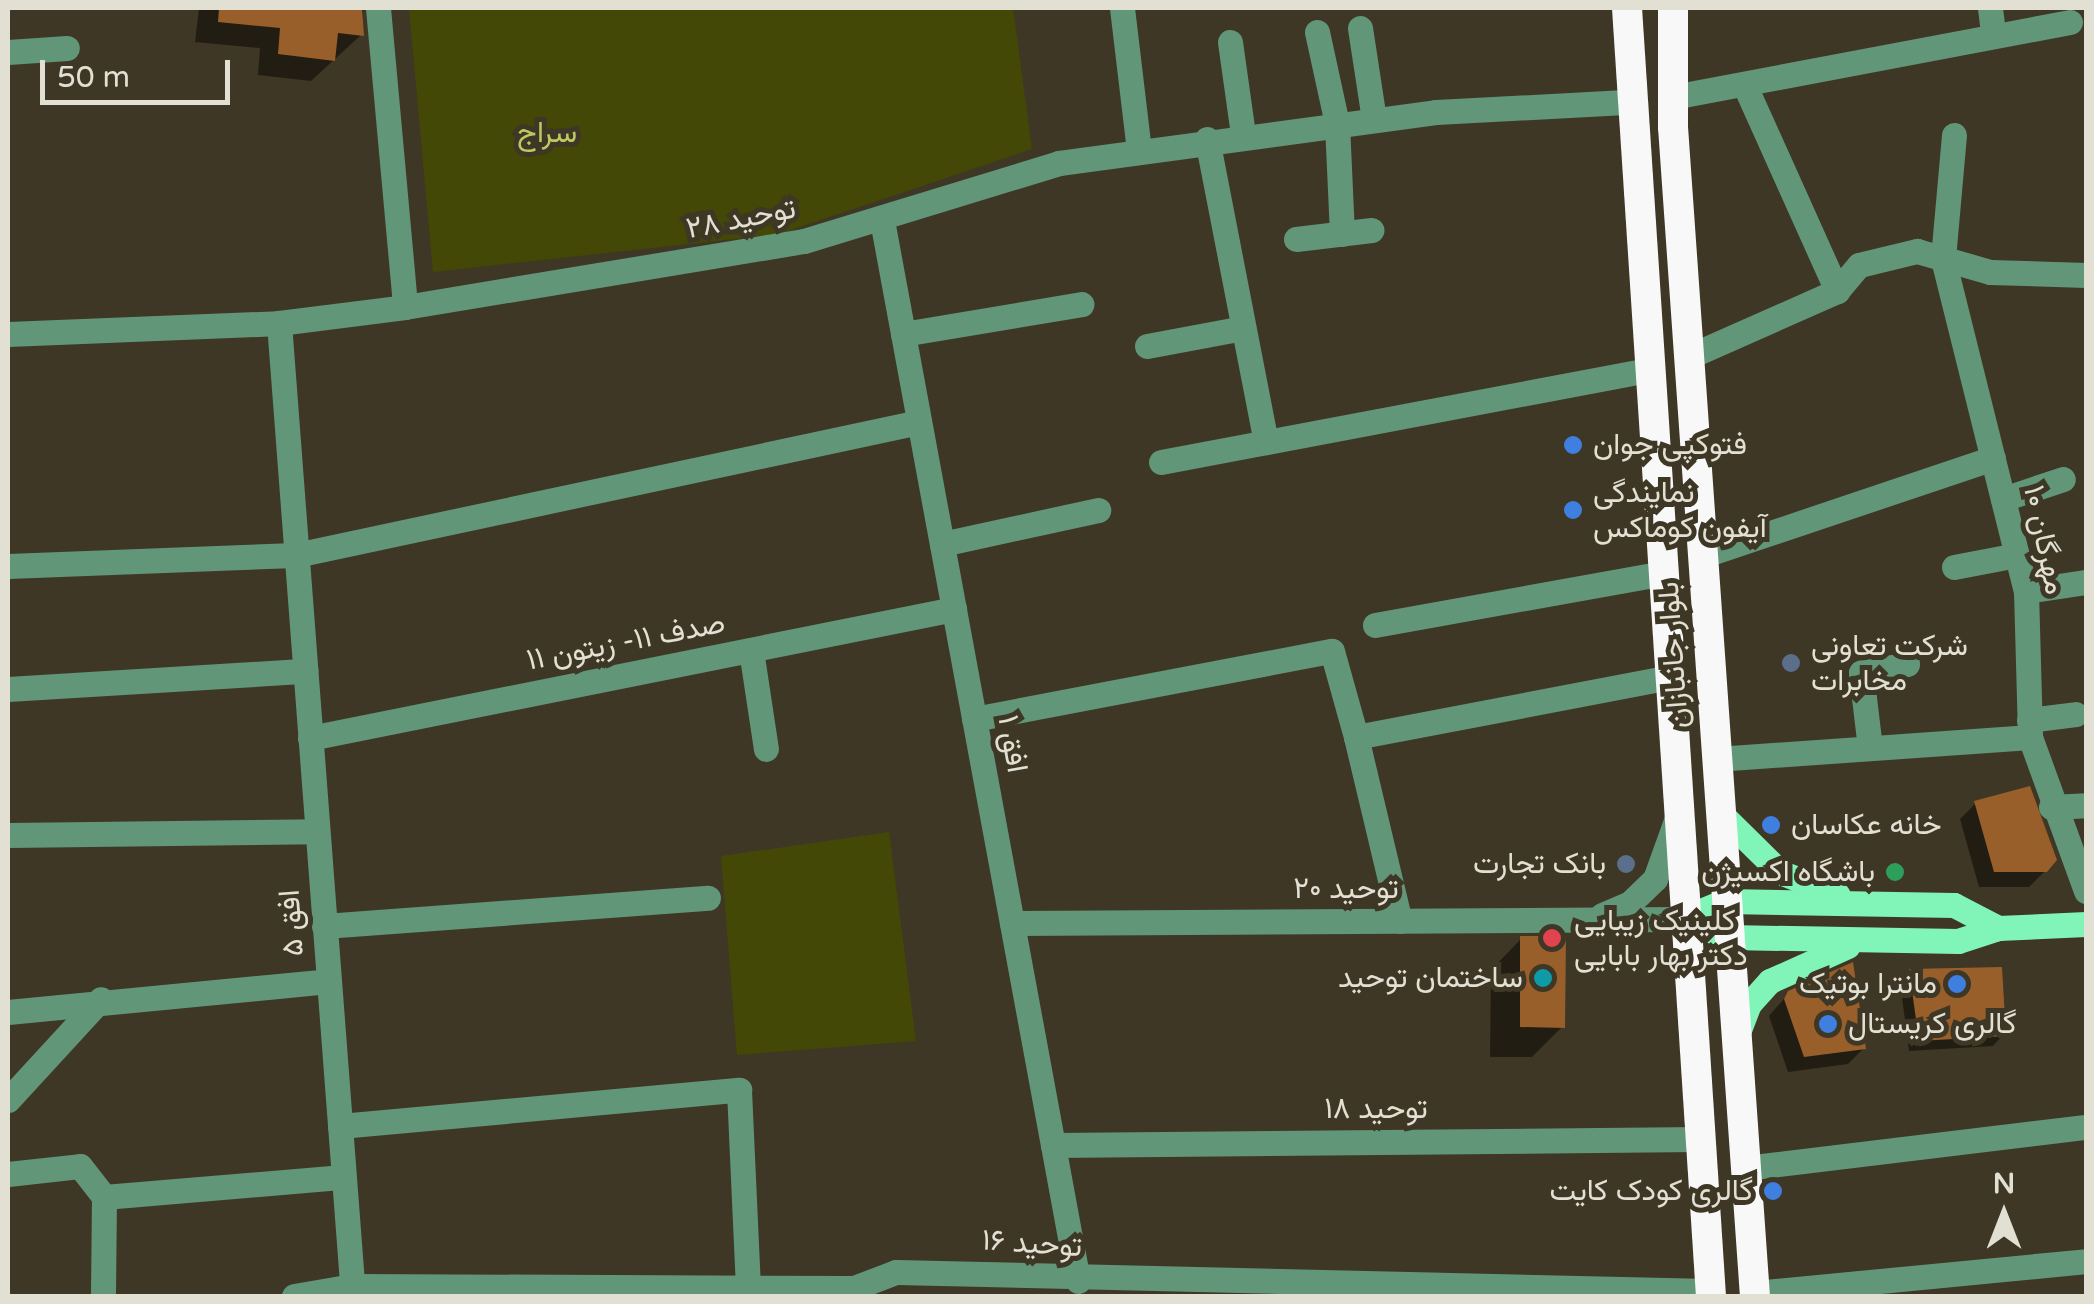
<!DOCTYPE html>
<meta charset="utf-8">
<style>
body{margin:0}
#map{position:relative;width:2094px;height:1304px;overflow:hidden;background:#3e3725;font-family:"Varela Round",Vazirmatn,sans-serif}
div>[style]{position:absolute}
.green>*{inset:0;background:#434806}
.shadow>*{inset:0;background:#0007}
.building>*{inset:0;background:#995f2b}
.minor>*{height:25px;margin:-12.5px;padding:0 12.5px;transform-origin:12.5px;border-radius:12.5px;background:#629678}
.major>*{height:25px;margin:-12.5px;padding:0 12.5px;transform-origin:12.5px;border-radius:12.5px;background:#81f4b7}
.highway>*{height:30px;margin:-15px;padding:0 15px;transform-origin:15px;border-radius:15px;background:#f8f8f8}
.dots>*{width:28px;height:28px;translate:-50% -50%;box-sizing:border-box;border:5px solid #3e3725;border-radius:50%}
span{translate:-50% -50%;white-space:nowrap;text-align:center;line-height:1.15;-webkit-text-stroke:10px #3e3725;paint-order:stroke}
.park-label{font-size:30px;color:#bcc860}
.street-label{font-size:30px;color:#e2dfd3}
.poi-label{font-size:30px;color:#e2dfd3}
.left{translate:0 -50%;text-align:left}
.right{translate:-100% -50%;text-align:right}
.frame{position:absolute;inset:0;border:10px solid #e2dfd3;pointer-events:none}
.north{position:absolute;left:1954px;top:1164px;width:100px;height:100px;-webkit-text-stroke:8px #3e3725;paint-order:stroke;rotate:0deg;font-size:28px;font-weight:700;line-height:40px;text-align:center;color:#e2dfd3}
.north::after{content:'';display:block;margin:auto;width:35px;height:45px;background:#e2dfd3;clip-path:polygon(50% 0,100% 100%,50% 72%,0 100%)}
.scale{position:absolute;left:40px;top:60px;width:190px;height:45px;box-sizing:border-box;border:5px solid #e2dfd3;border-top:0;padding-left:12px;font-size:30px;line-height:35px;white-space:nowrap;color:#e2dfd3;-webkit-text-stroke:8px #3e3725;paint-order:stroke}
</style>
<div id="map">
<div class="green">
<i style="clip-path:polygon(409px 8px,1013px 8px,1032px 149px,779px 234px,433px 272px)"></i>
<i style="clip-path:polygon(889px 832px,916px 1041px,737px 1055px,721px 856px)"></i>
</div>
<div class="shadow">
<i style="clip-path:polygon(199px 8px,363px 8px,361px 35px,311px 81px,258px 75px,260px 48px,195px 42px)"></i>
<i style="clip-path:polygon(1976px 803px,2046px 870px,2029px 887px,1979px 887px,1960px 819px)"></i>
<i style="clip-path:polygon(1521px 939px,1563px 1026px,1532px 1057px,1490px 1057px,1491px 970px)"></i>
<i style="clip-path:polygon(1910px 972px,2003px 1035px,1993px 1046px,1909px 1051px,1900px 982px)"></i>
<i style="clip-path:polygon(1789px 993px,1864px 1048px,1848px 1064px,1788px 1072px,1769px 1016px)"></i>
</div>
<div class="building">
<i style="clip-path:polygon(219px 8px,362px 8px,364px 36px,338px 33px,335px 61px,278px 54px,280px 28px,218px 22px)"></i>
<i style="clip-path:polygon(2030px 786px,2057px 860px,2047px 872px,1994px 872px,1974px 801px)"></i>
<i style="clip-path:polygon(1520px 936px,1566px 936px,1565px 1028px,1520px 1027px)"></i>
<i style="clip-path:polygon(1853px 962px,1866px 1049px,1804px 1057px,1784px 999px,1788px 991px)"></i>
<i style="clip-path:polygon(2002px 967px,2006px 1036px,1919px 1041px,1909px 969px)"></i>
</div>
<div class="minor">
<i style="left:378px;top:8px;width:300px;rotate:84.8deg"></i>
<i style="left:1122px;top:8px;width:143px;rotate:83.2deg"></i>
<i style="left:1990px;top:8px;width:25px;rotate:83deg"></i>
<i style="left:1360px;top:28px;width:93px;rotate:81.3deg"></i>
<i style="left:1317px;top:32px;width:94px;rotate:77.7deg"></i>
<i style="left:1337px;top:124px;width:110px;rotate:87.4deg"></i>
<i style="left:1230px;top:42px;width:94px;rotate:82deg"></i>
<i style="left:8px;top:52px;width:59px;rotate:-3.9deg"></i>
<i style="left:1745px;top:86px;width:225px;rotate:65.8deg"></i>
<i style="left:1673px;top:97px;width:404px;rotate:-10.7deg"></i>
<i style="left:1954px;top:135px;width:124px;rotate:95.1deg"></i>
<i style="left:1943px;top:259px;width:342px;rotate:76deg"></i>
<i style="left:2026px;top:591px;width:146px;rotate:88.4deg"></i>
<i style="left:2030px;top:737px;width:164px;rotate:70deg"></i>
<i style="left:1207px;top:139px;width:309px;rotate:79deg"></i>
<i style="left:882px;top:220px;width:1079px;rotate:79.53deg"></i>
<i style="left:1296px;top:239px;width:76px;rotate:-6.8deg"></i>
<i style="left:279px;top:323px;width:976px;rotate:85.65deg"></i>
<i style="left:8px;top:334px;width:271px;rotate:-2.3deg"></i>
<i style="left:279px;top:323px;width:127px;rotate:-7.2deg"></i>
<i style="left:405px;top:307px;width:404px;rotate:-9.4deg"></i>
<i style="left:804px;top:241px;width:267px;rotate:-17deg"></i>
<i style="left:1059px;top:163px;width:380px;rotate:-7.7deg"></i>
<i style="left:1436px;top:112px;width:194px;rotate:-3deg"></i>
<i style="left:903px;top:334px;width:181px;rotate:-9.5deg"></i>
<i style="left:1147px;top:346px;width:98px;rotate:-10.6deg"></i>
<i style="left:1688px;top:357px;width:163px;rotate:-23.9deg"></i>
<i style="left:1837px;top:291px;width:34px;rotate:-50deg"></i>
<i style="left:1859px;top:265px;width:60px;rotate:-13.6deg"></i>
<i style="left:1917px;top:251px;width:76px;rotate:16deg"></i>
<i style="left:1990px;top:272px;width:96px;rotate:1.8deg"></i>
<i style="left:1161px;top:462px;width:497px;rotate:-10.7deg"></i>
<i style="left:2003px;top:499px;width:63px;rotate:-18.4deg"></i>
<i style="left:942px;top:544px;width:160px;rotate:-12.3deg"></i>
<i style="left:1702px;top:556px;width:307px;rotate:-18.6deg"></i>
<i style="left:8px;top:566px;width:288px;rotate:-2.2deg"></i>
<i style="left:296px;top:555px;width:637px;rotate:-12.05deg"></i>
<i style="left:1954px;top:567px;width:64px;rotate:-10.8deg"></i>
<i style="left:2026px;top:591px;width:61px;rotate:-8.5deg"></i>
<i style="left:1375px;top:625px;width:293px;rotate:-10.2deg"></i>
<i style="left:751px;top:650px;width:100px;rotate:81.4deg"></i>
<i style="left:8px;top:689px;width:298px;rotate:-3.5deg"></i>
<i style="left:974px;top:719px;width:364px;rotate:-10.8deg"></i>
<i style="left:1332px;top:651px;width:89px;rotate:74.4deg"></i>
<i style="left:1356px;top:737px;width:320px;rotate:-10.8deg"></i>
<i style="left:2029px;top:720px;width:47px;rotate:-7.3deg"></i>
<i style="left:1356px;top:737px;width:189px;rotate:76.6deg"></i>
<i style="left:310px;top:738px;width:657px;rotate:-11.33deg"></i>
<i style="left:1870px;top:748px;width:76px;rotate:-96.8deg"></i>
<i style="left:1861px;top:673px;width:47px;rotate:-11.1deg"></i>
<i style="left:1716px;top:759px;width:315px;rotate:-4deg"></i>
<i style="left:2051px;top:807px;width:35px;rotate:-3deg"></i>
<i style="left:8px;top:835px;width:309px;rotate:-0.7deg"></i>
<i style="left:1602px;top:915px;width:30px;rotate:-23deg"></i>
<i style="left:1630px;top:903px;width:35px;rotate:-44deg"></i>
<i style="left:1655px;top:879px;width:65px;rotate:-70.2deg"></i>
<i style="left:1012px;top:923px;width:669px;rotate:-0.34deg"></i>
<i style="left:324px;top:926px;width:385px;rotate:-4.2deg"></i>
<i style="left:8px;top:1012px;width:322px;rotate:-5.5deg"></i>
<i style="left:8px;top:1100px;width:137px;rotate:-47.4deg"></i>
<i style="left:340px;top:1126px;width:401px;rotate:-5.2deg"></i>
<i style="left:739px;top:1090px;width:198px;rotate:87.4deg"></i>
<i style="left:1053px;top:1145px;width:646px;rotate:-0.53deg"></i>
<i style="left:1745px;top:1168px;width:343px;rotate:-6.9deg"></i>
<i style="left:8px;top:1174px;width:72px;rotate:-6.3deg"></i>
<i style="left:80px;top:1166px;width:39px;rotate:52deg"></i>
<i style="left:104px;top:1197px;width:99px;rotate:90.6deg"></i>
<i style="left:104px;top:1197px;width:240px;rotate:-4.8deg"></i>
<i style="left:1755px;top:1293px;width:333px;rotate:-5.5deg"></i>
<i style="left:294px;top:1296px;width:59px;rotate:-9.8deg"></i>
<i style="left:352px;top:1286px;width:502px;rotate:0.23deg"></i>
<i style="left:854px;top:1288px;width:45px;rotate:-20.9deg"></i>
<i style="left:896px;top:1272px;width:814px;rotate:1.34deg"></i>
</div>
<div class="major">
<i style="left:1719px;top:812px;width:86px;rotate:44.5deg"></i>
<i style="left:1780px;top:872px;width:62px;rotate:21.6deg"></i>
<i style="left:1681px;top:919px;width:50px;rotate:21deg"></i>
<i style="left:1728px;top:937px;width:230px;rotate:1deg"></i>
<i style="left:1958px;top:941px;width:42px;rotate:-18deg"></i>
<i style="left:1998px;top:928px;width:88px;rotate:-2.6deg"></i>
<i style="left:1681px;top:919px;width:48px;rotate:-22.2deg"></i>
<i style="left:1725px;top:901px;width:229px;rotate:1deg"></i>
<i style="left:1954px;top:905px;width:50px;rotate:27.6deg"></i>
<i style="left:1737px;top:1035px;width:33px;rotate:-69deg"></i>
<i style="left:1749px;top:1004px;width:31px;rotate:-48deg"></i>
<i style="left:1770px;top:981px;width:85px;rotate:-24.2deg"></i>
</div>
<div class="highway">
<i style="left:1627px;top:8px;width:1291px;rotate:86.27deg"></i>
<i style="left:1673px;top:8px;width:119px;rotate:90deg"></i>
<i style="left:1673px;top:127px;width:1172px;rotate:85.99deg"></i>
</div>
<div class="dots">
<i style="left:1573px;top:445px;background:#3f7fe0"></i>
<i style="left:1573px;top:510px;background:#3f7fe0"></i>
<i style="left:1791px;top:663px;background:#5c6f8a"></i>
<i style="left:1771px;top:825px;background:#3f7fe0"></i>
<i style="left:1626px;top:864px;background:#5c6f8a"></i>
<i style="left:1895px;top:872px;background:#2e9e5b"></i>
<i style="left:1552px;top:938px;background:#e0444e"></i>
<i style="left:1543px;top:978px;background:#0f9aa8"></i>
<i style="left:1957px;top:984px;background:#3f7fe0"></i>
<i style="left:1828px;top:1024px;background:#3f7fe0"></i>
<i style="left:1773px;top:1191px;background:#3f7fe0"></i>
</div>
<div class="park-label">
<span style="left:547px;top:133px">سراج</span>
</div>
<div class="street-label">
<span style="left:741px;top:219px;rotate:-11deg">توحید ۲۸</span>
<span style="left:2044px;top:540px;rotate:78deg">مهرگان ۱۰</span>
<span style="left:626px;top:642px;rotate:-11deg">صدف ۱۱- زیتون ۱۱</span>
<span style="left:1674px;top:655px;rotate:-94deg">بلوار جانبازان</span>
<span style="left:1012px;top:744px;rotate:80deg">افق ۱</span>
<span style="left:1346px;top:889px">توحید ۲۰</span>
<span style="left:292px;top:923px;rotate:-94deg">افق ۵</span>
<span style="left:1376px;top:1109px">توحید ۱۸</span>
<span style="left:1032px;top:1244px;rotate:4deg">توحید ۱۶</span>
</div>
<div class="poi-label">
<span class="left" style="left:1593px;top:445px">فتوکپی جوان</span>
<span class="left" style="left:1593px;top:510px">نمایندگی<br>آیفون کوماکس</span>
<span class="left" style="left:1811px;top:663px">شرکت تعاونی<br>مخابرات</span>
<span class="left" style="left:1791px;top:825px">خانه عکاسان</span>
<span class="right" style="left:1606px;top:864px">بانک تجارت</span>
<span class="right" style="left:1875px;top:872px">باشگاه اکسیژن</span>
<span class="left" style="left:1574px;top:938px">کلینیک زیبایی<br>دکتر بهار بابایی</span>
<span class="right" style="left:1523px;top:978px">ساختمان توحید</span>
<span class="right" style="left:1937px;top:984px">مانترا بوتیک</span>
<span class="left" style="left:1848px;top:1024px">گالری کریستال</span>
<span class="right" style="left:1753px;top:1191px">گالری کودک کایت</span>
</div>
<div class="frame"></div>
<div class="north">N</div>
<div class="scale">50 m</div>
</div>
